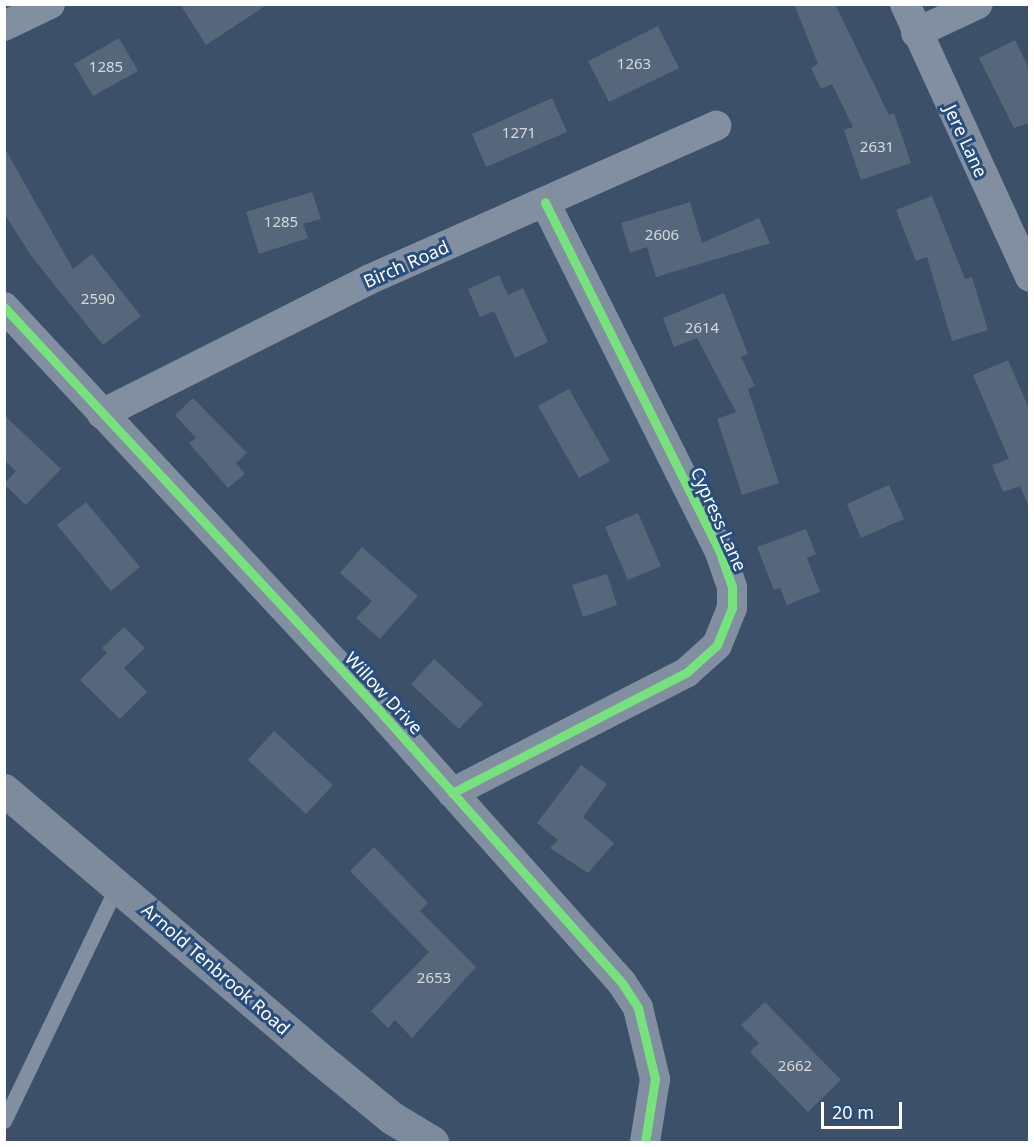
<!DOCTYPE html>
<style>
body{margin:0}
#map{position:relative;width:1034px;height:1147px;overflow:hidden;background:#3c506a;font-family:"Noto Sans",sans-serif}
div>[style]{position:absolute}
.building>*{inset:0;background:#56677c}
.lane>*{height:15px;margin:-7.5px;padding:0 7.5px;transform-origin:7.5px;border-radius:7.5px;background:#818fa1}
.street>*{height:30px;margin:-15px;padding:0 15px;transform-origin:15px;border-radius:15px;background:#818fa1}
.secondary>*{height:33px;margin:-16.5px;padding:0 16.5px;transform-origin:16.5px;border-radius:16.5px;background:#7d8b9d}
.cycleway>*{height:9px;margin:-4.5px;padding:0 4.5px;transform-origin:4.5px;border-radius:4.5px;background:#77e17e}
span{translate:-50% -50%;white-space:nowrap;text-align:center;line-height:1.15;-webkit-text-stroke:6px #284d7e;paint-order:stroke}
.number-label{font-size:15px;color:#d5d9de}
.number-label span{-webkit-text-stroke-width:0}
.street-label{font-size:18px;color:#fff}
.frame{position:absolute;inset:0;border:6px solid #fff;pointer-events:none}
.scale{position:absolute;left:821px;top:1102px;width:81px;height:27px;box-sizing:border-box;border:3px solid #fff;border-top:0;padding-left:8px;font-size:18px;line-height:21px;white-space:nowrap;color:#fff;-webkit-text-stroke:4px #284d7e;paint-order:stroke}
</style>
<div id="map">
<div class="building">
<i style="clip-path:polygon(180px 4px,268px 4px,206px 45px)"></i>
<i style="clip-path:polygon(794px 4px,835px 4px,889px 115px,894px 113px,911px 163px,861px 180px,844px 130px,853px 127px,832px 84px,821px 89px,811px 68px,818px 64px)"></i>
<i style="clip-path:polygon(658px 26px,679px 68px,609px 102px,588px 61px)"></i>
<i style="clip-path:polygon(119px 38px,138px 71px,93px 96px,74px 64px)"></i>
<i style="clip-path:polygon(1015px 40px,1029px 69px,1029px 123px,1014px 128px,979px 58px)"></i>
<i style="clip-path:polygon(552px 98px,567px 132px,486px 167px,472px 134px)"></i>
<i style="clip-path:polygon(4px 147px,73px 269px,92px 254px,141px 316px,103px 345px,32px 257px,4px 213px)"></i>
<i style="clip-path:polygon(312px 192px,321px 219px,303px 224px,308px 238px,259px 254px,246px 212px)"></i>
<i style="clip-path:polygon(932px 196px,965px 279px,972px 277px,988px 330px,952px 341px,927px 257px,916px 261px,896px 210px)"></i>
<i style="clip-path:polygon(690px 202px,702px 243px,759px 218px,770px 243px,656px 277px,647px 247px,630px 253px,621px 223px)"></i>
<i style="clip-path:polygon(499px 275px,508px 295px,523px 288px,548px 342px,515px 358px,494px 311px,480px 317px,468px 289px)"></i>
<i style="clip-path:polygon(724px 293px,748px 354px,741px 357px,755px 386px,748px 389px,779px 483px,742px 495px,717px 419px,736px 412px,697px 338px,674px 347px,663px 318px)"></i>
<i style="clip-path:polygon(1008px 360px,1029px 409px,1029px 507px,1020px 486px,1003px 492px,992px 465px,1009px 459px,973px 375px)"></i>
<i style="clip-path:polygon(569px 389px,610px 461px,579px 478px,538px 406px)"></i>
<i style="clip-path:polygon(193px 398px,247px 453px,236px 463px,245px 474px,228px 488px,189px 443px,196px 438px,175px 415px)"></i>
<i style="clip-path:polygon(4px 415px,61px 469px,26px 505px,4px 484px,16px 471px,4px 460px)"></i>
<i style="clip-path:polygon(889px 485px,904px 519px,861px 538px,847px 504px)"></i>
<i style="clip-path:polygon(86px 502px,140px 567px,111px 591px,57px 525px)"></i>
<i style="clip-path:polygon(638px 513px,661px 566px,628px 580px,605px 527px)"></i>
<i style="clip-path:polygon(806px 529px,816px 554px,807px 558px,820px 592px,787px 605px,780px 588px,774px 590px,757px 547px)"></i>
<i style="clip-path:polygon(362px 547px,418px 596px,380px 639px,356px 618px,372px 601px,340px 573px)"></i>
<i style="clip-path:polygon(607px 574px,617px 605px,583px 617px,572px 585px)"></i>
<i style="clip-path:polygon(124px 627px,145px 648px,124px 668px,147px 692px,120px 719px,80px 680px,107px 653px,102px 648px)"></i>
<i style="clip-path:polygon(434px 659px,483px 704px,459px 729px,411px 684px)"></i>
<i style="clip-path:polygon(274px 731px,333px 785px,306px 814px,248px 760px)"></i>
<i style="clip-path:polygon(581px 765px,607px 784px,583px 817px,614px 843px,588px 873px,550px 848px,558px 840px,537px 823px)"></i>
<i style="clip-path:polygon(374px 847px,428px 903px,420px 911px,476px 967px,412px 1038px,395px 1020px,388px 1028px,371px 1011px,429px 952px,350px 871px)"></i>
<i style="clip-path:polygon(765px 1002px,841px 1080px,808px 1112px,750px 1052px,759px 1043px,741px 1025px)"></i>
</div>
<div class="lane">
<i style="left:4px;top:1121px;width:263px;rotate:-64.3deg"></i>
</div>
<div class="street">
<i style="left:905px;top:4px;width:300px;rotate:65.4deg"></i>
<i style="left:4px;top:26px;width:51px;rotate:-25.6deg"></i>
<i style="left:916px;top:33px;width:68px;rotate:-25.1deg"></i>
<i style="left:4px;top:307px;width:548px;rotate:47.07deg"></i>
<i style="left:377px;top:708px;width:368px;rotate:48.3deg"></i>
<i style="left:622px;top:983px;width:30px;rotate:57deg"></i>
<i style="left:638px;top:1008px;width:73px;rotate:76.5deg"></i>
<i style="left:655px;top:1079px;width:64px;rotate:99deg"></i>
<i style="left:102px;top:414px;width:298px;rotate:-26.7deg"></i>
<i style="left:368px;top:280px;width:381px;rotate:-23.9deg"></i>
<i style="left:452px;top:793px;width:264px;rotate:-27.2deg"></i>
<i style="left:687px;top:672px;width:40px;rotate:-42deg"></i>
<i style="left:717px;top:645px;width:40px;rotate:-68deg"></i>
<i style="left:732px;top:608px;width:21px;rotate:-90deg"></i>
<i style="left:732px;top:587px;width:37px;rotate:-109deg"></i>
<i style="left:720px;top:552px;width:391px;rotate:-116.6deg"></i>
</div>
<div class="secondary">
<i style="left:4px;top:790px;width:415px;rotate:40.4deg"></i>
<i style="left:320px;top:1059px;width:93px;rotate:39.3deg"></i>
<i style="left:392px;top:1118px;width:47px;rotate:31deg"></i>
</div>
<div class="cycleway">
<i style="left:4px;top:307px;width:548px;rotate:47.07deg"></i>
<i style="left:377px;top:708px;width:368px;rotate:48.3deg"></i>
<i style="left:622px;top:983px;width:30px;rotate:57deg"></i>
<i style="left:638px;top:1008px;width:73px;rotate:76.5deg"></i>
<i style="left:655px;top:1079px;width:64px;rotate:99deg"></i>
<i style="left:452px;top:793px;width:264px;rotate:-27.2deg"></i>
<i style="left:687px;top:672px;width:40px;rotate:-42deg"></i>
<i style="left:717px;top:645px;width:40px;rotate:-68deg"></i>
<i style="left:732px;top:608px;width:21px;rotate:-90deg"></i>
<i style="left:732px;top:587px;width:37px;rotate:-109deg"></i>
<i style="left:720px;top:552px;width:391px;rotate:-116.6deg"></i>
</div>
<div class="number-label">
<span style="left:634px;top:64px">1263</span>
<span style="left:106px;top:67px">1285</span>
<span style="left:519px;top:133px">1271</span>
<span style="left:877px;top:147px">2631</span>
<span style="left:281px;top:222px">1285</span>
<span style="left:662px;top:235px">2606</span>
<span style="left:98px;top:299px">2590</span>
<span style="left:702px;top:328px">2614</span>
<span style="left:434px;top:978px">2653</span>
<span style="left:795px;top:1066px">2662</span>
</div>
<div class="street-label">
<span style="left:966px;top:141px;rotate:65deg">Jere Lane</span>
<span style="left:406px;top:264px;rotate:-24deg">Birch Road</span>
<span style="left:719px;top:519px;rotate:66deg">Cypress Lane</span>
<span style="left:384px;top:693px;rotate:47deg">Willow Drive</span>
<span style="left:216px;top:969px;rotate:41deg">Arnold Tenbrook Road</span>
</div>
<div class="frame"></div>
<div class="scale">20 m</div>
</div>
